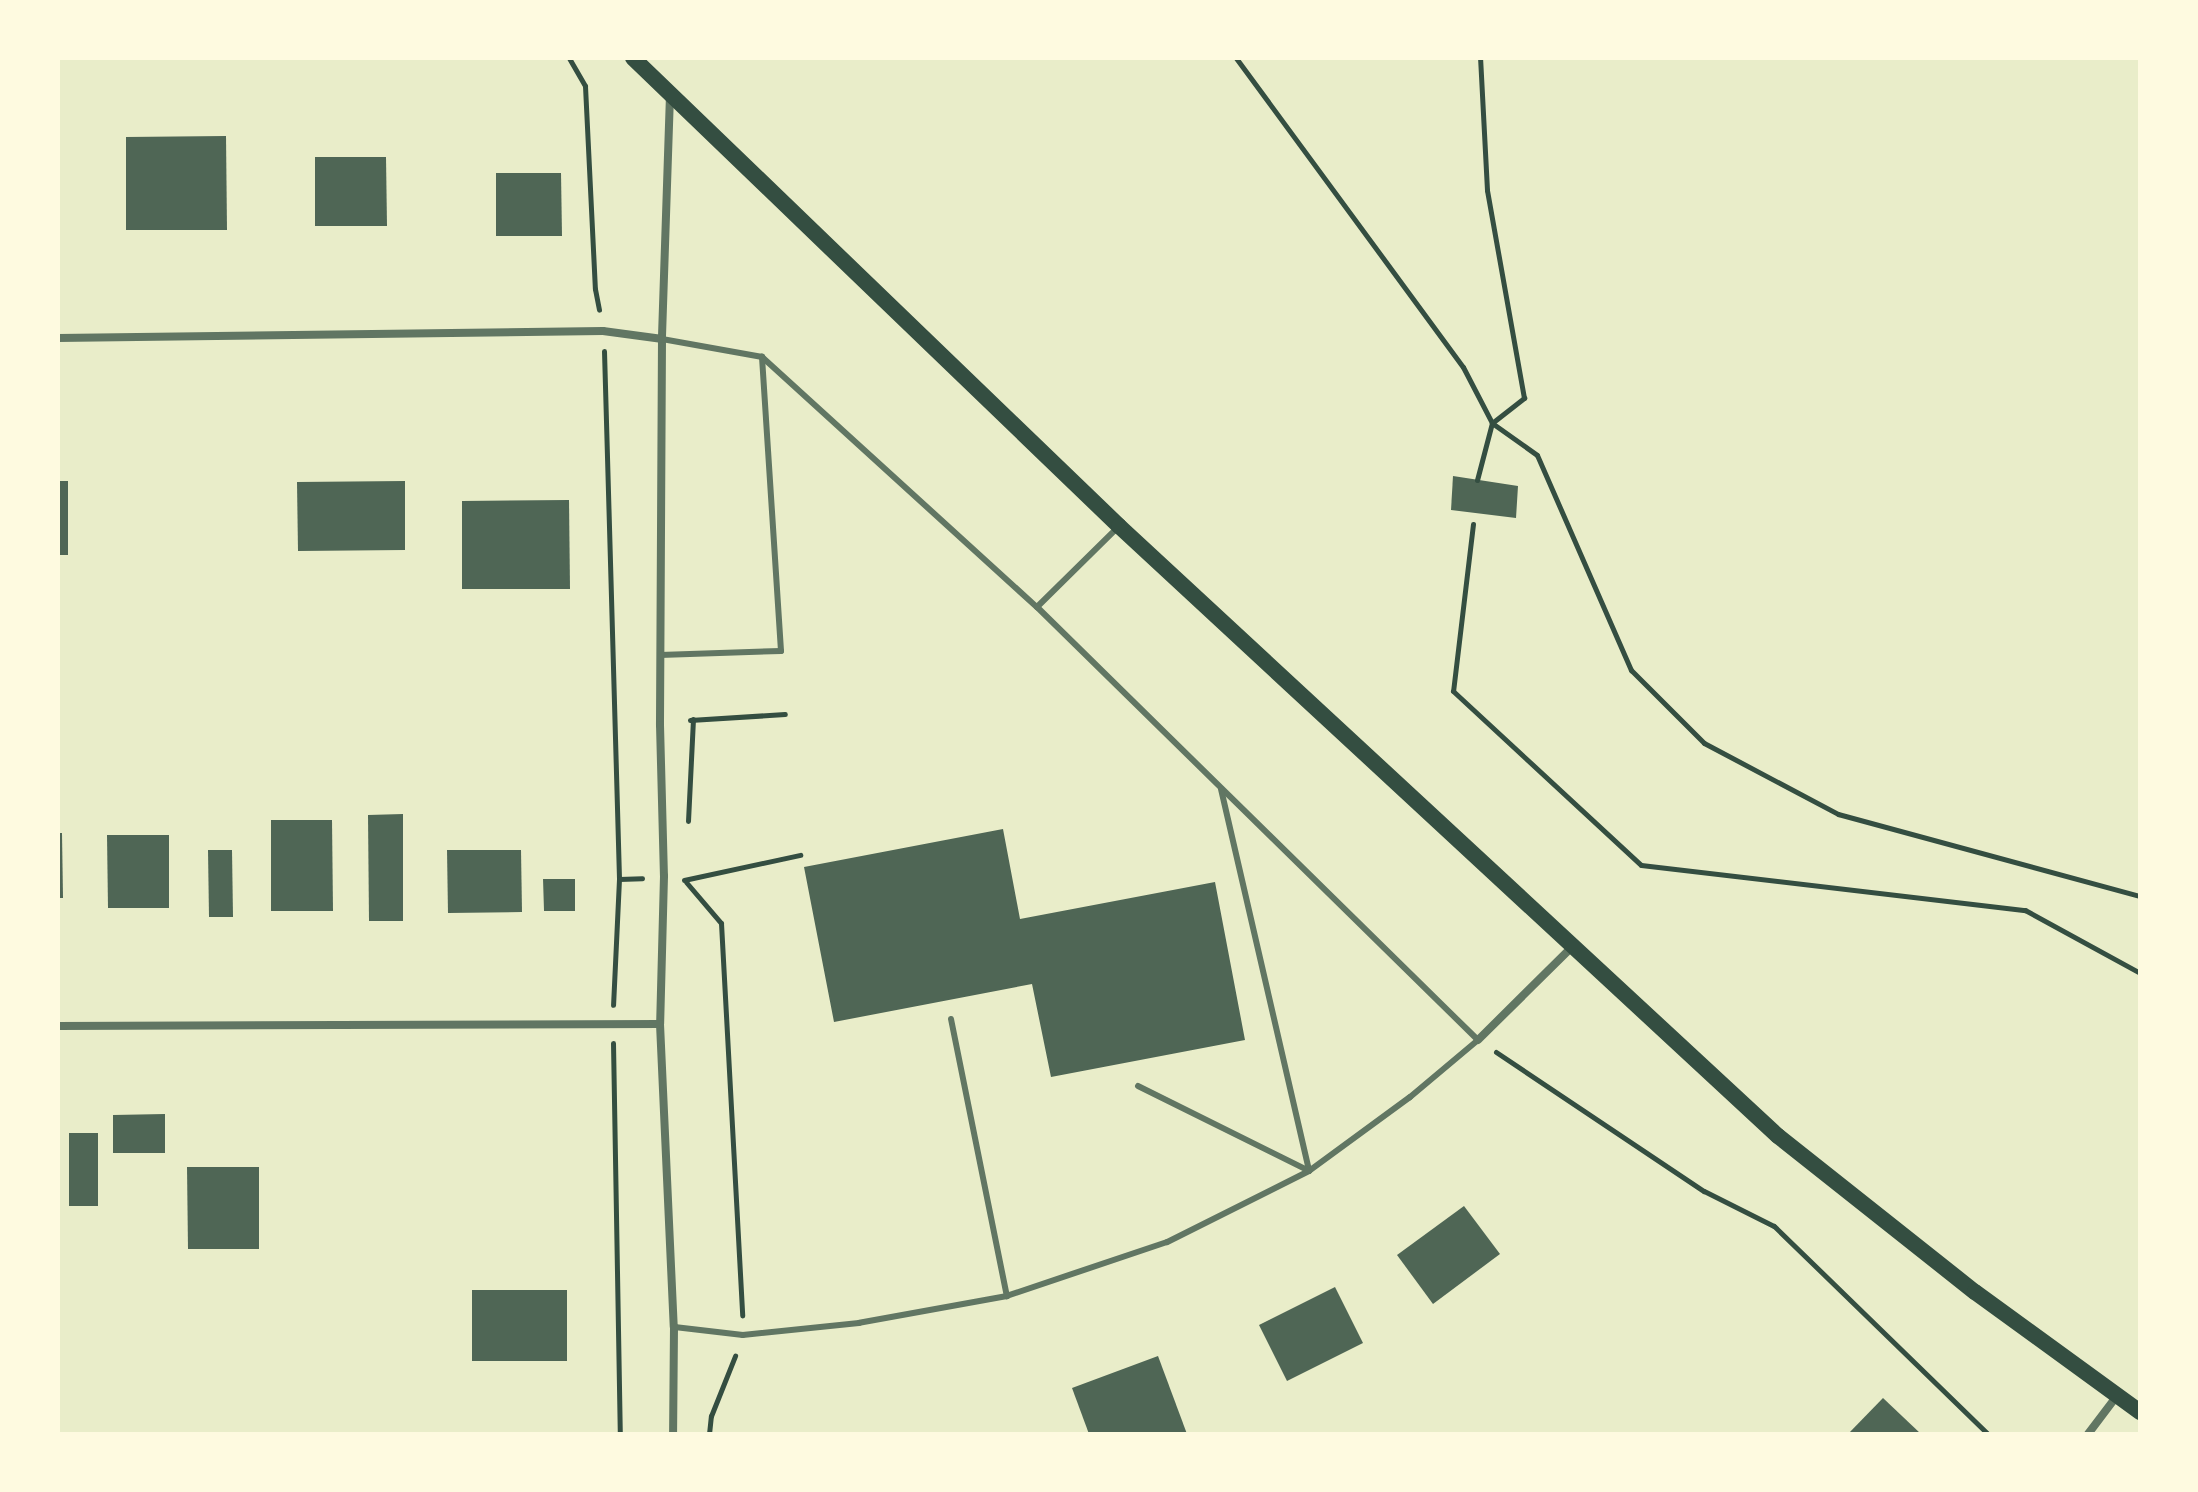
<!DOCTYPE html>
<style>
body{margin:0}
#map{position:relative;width:2198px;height:1492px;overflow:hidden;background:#e9edc9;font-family:"IBM Plex Serif",serif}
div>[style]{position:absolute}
.building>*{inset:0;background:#4f6655}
.path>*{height:5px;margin:-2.5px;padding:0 2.5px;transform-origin:2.5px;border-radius:2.5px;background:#344e41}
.service>*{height:6px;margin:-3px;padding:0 3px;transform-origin:3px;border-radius:3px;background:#617663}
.minor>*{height:8px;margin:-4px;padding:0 4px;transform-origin:4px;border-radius:4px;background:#617663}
.secondary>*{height:16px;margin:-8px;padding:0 8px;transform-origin:8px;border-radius:8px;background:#344e41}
span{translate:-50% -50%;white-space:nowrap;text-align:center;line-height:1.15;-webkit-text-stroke:8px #fefae0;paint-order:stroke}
.frame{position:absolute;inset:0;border:60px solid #fefae0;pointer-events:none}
</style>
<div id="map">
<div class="building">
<i style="clip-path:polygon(226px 136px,227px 230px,126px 230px,126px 137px)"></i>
<i style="clip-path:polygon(315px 157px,386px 157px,387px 226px,315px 226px)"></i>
<i style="clip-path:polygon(496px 173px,561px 173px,562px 236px,496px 236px)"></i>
<i style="clip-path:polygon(1453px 476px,1518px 486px,1516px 518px,1451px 510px)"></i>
<i style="clip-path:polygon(58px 481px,68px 481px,68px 555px,58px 555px)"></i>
<i style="clip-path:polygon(405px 481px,405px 550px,298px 551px,297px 482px)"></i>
<i style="clip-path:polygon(569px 500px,570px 589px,462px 589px,462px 501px)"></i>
<i style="clip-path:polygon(403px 814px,403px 921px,369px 921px,368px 815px)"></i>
<i style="clip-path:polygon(271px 820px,332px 820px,333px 911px,271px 911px)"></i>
<i style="clip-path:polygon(1003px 829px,1020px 919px,1215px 882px,1245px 1040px,1051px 1077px,1032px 984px,834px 1022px,804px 867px)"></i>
<i style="clip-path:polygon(58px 833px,62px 833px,63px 898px,58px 898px)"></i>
<i style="clip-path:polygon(107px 835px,169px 835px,169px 908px,108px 908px)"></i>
<i style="clip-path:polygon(208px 850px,232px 850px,233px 917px,209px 917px)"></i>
<i style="clip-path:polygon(447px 850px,521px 850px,522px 912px,448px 913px)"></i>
<i style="clip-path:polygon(543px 879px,575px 879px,575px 911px,544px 911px)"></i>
<i style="clip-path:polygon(165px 1114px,165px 1153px,113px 1153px,113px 1115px)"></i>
<i style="clip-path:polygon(69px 1133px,98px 1133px,98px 1206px,69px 1206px)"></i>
<i style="clip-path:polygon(187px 1167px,259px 1167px,259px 1249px,188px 1249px)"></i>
<i style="clip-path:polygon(1464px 1206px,1500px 1254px,1433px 1304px,1397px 1255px)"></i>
<i style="clip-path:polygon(1335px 1287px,1363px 1343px,1287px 1381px,1259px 1325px)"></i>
<i style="clip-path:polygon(472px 1290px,567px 1290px,567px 1361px,472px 1361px)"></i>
<i style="clip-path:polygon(1158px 1356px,1187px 1434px,1089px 1434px,1072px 1388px)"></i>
<i style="clip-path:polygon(1883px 1398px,1921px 1434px,1848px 1434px)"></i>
</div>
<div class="path">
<i style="left:569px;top:58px;width:32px;rotate:60deg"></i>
<i style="left:585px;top:86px;width:203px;rotate:87.2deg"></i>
<i style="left:595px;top:289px;width:21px;rotate:79deg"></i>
<i style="left:1236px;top:58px;width:383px;rotate:53.7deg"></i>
<i style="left:1463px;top:367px;width:63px;rotate:62.6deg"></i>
<i style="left:1492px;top:423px;width:55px;rotate:35.4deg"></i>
<i style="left:1537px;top:455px;width:235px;rotate:66.4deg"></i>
<i style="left:1631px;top:670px;width:103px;rotate:45deg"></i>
<i style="left:1704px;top:743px;width:152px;rotate:27.9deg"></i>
<i style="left:1838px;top:814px;width:313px;rotate:15.2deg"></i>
<i style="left:604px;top:351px;width:528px;rotate:88.37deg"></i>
<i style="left:619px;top:879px;width:126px;rotate:92.7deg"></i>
<i style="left:1477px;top:480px;width:59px;rotate:-75.3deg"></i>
<i style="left:1492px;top:423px;width:41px;rotate:-38deg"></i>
<i style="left:1524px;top:398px;width:211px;rotate:-100.1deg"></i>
<i style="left:1487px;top:190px;width:132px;rotate:-93deg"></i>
<i style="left:1473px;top:524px;width:168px;rotate:96.8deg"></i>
<i style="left:1453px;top:691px;width:256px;rotate:42.8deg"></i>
<i style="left:1641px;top:865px;width:387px;rotate:6.7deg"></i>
<i style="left:2025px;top:910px;width:131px;rotate:28.7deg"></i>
<i style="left:690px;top:720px;width:95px;rotate:-3.6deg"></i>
<i style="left:688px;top:821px;width:102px;rotate:-87.2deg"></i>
<i style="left:619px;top:879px;width:23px;rotate:-2deg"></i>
<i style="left:684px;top:880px;width:119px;rotate:-12.2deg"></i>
<i style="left:686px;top:882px;width:54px;rotate:49.5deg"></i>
<i style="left:721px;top:923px;width:393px;rotate:86.9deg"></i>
<i style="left:613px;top:1043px;width:391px;rotate:89deg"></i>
<i style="left:1496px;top:1052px;width:250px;rotate:33.8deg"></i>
<i style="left:1704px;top:1191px;width:78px;rotate:26.6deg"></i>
<i style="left:1774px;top:1226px;width:298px;rotate:44.2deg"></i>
<i style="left:709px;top:1434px;width:18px;rotate:-84deg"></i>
<i style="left:711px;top:1416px;width:65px;rotate:-68.2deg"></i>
</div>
<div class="service">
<i style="left:662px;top:339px;width:102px;rotate:10.2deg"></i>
<i style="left:762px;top:357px;width:372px;rotate:42.3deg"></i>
<i style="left:1037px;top:607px;width:618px;rotate:44.48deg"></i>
<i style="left:1478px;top:1040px;width:89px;rotate:140deg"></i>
<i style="left:1410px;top:1097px;width:125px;rotate:143.8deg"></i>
<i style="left:1309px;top:1171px;width:159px;rotate:153.4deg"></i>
<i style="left:1167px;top:1242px;width:169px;rotate:161.4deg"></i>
<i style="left:1007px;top:1296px;width:150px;rotate:169.7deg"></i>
<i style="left:859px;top:1323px;width:117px;rotate:174.1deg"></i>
<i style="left:743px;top:1335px;width:69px;rotate:-173.4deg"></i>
<i style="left:1037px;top:607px;width:112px;rotate:-44.6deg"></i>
<i style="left:660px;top:655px;width:121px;rotate:-1.9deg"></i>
<i style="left:781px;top:651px;width:295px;rotate:-93.7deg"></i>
<i style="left:1221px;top:789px;width:392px;rotate:77deg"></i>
<i style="left:951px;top:1019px;width:283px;rotate:78.6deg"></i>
<i style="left:1138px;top:1086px;width:191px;rotate:26.4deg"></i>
</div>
<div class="minor">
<i style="left:670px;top:95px;width:244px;rotate:91.9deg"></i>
<i style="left:662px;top:339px;width:386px;rotate:90.3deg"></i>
<i style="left:660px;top:725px;width:151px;rotate:88.5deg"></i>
<i style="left:664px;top:876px;width:148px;rotate:91.5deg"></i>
<i style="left:660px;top:1024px;width:303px;rotate:87.4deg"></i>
<i style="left:674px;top:1327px;width:107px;rotate:90.5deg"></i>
<i style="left:58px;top:338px;width:545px;rotate:-0.74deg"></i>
<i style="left:603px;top:331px;width:60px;rotate:7.7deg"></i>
<i style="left:58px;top:1026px;width:602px;rotate:-0.19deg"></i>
<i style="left:1478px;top:1040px;width:132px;rotate:-44.7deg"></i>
<i style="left:2088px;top:1434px;width:46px;rotate:-52.9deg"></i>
</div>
<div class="secondary">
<i style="left:633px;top:58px;width:675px;rotate:43.92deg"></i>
<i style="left:1119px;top:526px;width:898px;rotate:42.79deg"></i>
<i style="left:1778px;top:1136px;width:251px;rotate:38.4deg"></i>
<i style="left:1975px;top:1292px;width:204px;rotate:36deg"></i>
</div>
<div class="frame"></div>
</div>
